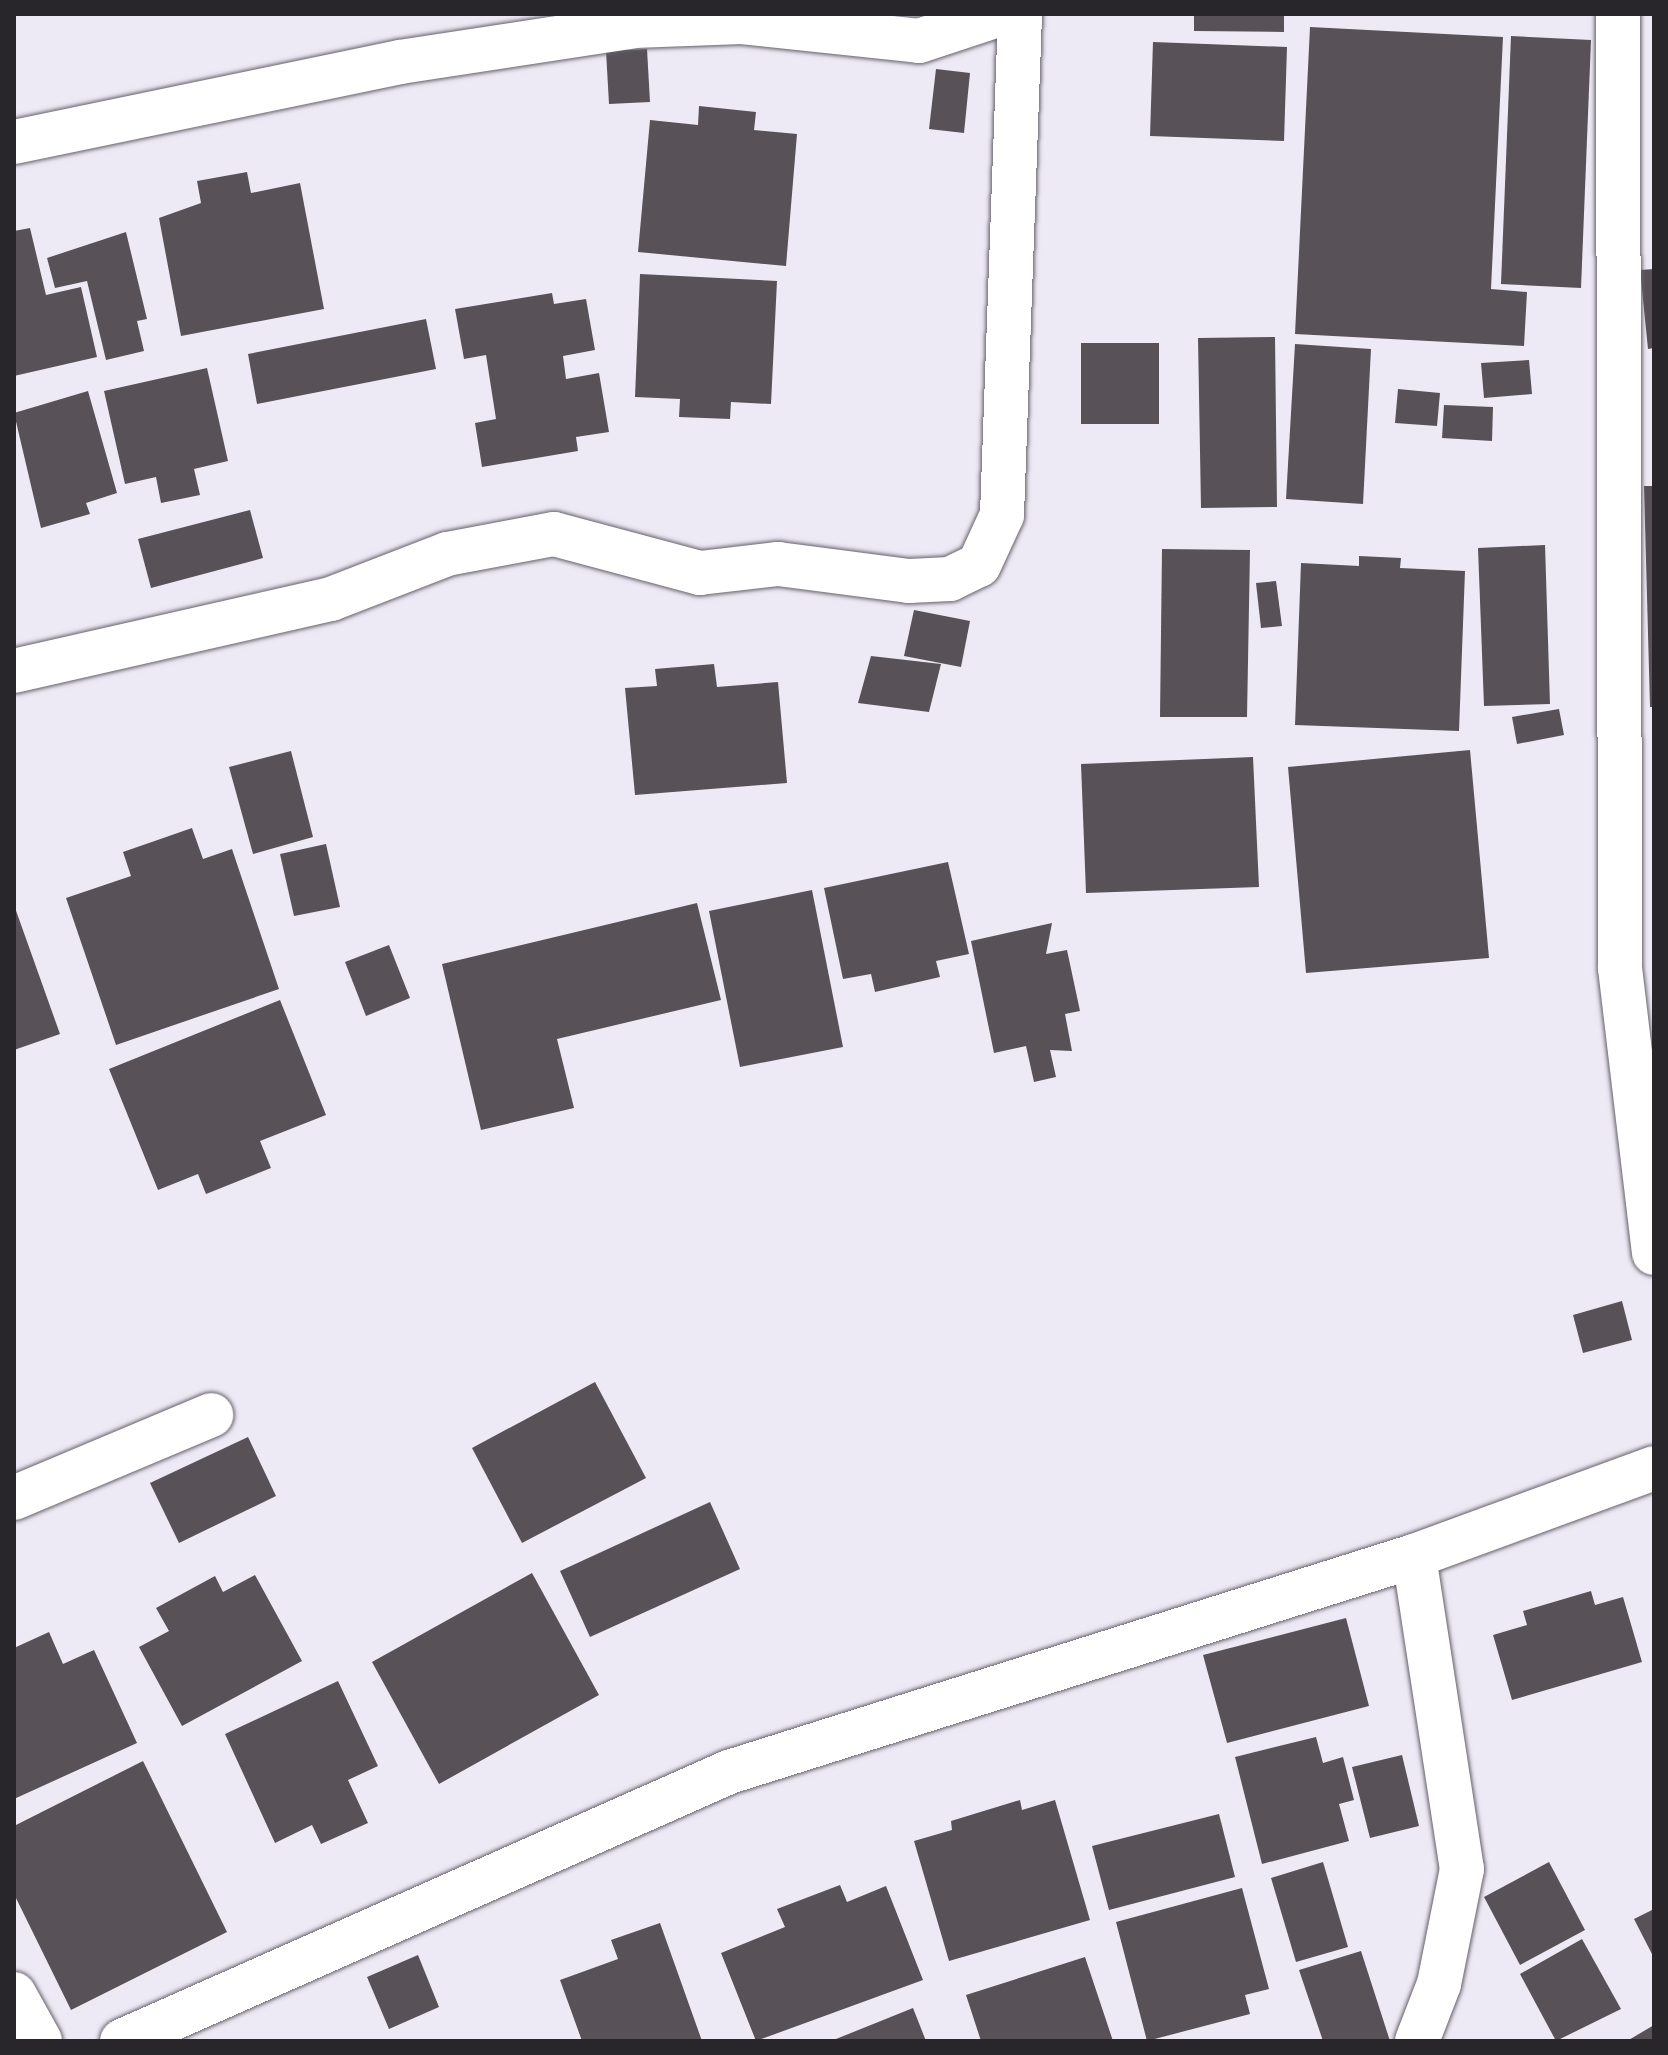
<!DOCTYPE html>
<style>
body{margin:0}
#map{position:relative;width:1668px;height:2055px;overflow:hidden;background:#eeeaf5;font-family:"Noto Serif",serif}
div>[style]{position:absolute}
.building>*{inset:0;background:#585158}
.roads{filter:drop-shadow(0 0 2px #65616a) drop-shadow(0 0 2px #65616a)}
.minor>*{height:44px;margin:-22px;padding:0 22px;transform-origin:22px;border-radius:22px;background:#fff}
span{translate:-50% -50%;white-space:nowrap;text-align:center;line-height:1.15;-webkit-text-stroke:8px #faf8ff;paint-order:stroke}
.frame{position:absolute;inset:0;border:16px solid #28262a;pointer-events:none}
</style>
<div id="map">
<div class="building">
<i style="clip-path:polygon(1194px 14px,1284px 14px,1284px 32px,1194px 31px)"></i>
<i style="clip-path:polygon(1310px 27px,1503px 37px,1491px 289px,1527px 292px,1524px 346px,1295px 334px)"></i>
<i style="clip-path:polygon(1511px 36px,1591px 40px,1581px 288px,1501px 284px)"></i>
<i style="clip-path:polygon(1153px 42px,1287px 47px,1284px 141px,1150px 136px)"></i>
<i style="clip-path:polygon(647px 49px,650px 102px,609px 104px,606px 51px)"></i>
<i style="clip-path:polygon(936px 69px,970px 73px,964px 133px,929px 129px)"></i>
<i style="clip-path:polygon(699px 106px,756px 112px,754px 130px,797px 134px,786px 266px,638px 252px,650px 120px,698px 125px)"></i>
<i style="clip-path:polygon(247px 172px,251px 193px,300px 183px,324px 309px,181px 336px,159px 218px,201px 203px,197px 181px)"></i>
<i style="clip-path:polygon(30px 228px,46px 295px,81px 287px,97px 357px,14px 376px,14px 231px)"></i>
<i style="clip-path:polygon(126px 232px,147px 319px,137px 321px,144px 351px,106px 360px,87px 281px,55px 288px,47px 258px)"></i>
<i style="clip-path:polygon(1654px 269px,1654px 348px,1648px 349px,1640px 270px)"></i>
<i style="clip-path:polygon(640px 274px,777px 281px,771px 404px,731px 402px,730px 419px,679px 417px,680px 399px,635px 397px)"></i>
<i style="clip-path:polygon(552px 293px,554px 304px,586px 299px,595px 350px,563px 356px,566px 379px,599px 373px,609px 432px,576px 437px,578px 451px,482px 467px,475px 423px,496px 419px,486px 355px,464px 359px,455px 309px)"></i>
<i style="clip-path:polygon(426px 319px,436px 369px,257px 404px,248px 354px)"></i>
<i style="clip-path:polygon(1275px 337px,1277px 507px,1201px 508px,1198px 338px)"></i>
<i style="clip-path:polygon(1081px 343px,1159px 343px,1159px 424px,1081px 424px)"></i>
<i style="clip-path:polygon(1295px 344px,1371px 349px,1363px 504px,1286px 499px)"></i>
<i style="clip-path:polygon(1529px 360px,1532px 394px,1484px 398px,1481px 363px)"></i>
<i style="clip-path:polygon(207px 368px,228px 461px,194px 469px,200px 495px,161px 503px,156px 477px,125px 484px,104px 391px)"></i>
<i style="clip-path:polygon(1398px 389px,1440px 393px,1437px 426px,1395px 423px)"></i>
<i style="clip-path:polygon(88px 391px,117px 493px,86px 503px,90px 514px,41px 528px,14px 413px)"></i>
<i style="clip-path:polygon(1444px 405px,1493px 407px,1492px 441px,1442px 438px)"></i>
<i style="clip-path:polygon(1644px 486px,1654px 486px,1654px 707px,1650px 707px)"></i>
<i style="clip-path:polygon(250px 510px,263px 558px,151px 588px,138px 539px)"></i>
<i style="clip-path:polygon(1545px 545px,1550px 704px,1484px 706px,1478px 548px)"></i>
<i style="clip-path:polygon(1162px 549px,1250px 550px,1247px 717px,1160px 717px)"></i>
<i style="clip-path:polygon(1359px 556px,1401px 558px,1400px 568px,1465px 571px,1459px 731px,1295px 725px,1301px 563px,1359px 566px)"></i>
<i style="clip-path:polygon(1276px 581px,1282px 626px,1261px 628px,1256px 583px)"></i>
<i style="clip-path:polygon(914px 610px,970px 621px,961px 667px,904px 656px)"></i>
<i style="clip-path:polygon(871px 656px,941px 664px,929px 712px,858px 703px)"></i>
<i style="clip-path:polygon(714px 664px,717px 687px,778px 682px,787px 783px,635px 795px,625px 688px,657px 686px,655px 669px)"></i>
<i style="clip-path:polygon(1559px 709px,1564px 735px,1517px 744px,1512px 717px)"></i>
<i style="clip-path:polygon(1470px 750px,1489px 958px,1306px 973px,1288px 767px)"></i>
<i style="clip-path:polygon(291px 751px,313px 837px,253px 854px,229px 767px)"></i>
<i style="clip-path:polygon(1253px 757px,1259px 887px,1086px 893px,1081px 764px)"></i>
<i style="clip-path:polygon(192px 828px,203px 859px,232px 849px,279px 989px,116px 1045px,66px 898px,131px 876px,123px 852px)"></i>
<i style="clip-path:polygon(326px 844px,340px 907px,294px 916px,280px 854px)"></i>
<i style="clip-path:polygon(948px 862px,969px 954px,936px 961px,940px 977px,875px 992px,871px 974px,843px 979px,824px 888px)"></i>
<i style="clip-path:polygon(812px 890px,843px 1047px,740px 1067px,709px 911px)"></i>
<i style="clip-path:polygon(697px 903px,721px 1000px,557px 1039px,574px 1108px,481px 1130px,442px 964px)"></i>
<i style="clip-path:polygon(14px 905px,60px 1034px,14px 1050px)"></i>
<i style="clip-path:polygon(1052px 923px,1046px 954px,1067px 950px,1080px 1011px,1065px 1014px,1072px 1051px,1050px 1050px,1056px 1077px,1034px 1082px,1026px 1046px,994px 1053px,971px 941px)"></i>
<i style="clip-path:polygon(389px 945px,410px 998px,366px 1016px,345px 962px)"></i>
<i style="clip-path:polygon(280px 1000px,326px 1115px,260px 1141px,271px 1168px,206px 1194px,198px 1174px,158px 1190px,109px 1069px)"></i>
<i style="clip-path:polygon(1622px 1301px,1632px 1340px,1583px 1353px,1573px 1315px)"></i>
<i style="clip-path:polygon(595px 1382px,646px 1478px,522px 1543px,472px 1448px)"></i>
<i style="clip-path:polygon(248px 1437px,276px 1496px,179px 1543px,150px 1483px)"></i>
<i style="clip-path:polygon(710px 1502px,740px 1569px,590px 1637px,560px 1571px)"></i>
<i style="clip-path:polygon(532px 1573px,599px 1695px,439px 1784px,372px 1662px)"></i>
<i style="clip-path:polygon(255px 1575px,302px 1661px,182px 1726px,139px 1647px,169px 1631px,156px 1608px,215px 1576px,223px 1592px)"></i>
<i style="clip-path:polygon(1591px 1591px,1595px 1605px,1623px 1597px,1642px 1662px,1512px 1700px,1493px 1635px,1527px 1625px,1523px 1611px)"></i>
<i style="clip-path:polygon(1346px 1618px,1369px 1706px,1227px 1743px,1203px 1655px)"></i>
<i style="clip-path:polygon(49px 1632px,63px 1664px,94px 1650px,137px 1743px,14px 1799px,14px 1648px)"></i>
<i style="clip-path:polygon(338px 1681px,378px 1766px,348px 1780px,368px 1823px,321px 1844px,312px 1825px,275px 1843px,225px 1734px)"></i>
<i style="clip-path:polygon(1316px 1737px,1323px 1763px,1343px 1757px,1354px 1800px,1339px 1804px,1349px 1841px,1262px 1864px,1235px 1757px)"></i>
<i style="clip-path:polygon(1402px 1755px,1419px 1826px,1370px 1838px,1352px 1767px)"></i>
<i style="clip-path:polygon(143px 1761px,227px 1932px,71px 2010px,14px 1894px,14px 1826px)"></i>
<i style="clip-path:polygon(1020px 1800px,1022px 1810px,1055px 1800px,1090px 1920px,949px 1961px,914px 1841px,952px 1830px,951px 1821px)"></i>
<i style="clip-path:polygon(1219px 1814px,1235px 1877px,1109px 1910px,1092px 1846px)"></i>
<i style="clip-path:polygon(1323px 1862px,1348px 1947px,1296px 1962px,1271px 1878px)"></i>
<i style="clip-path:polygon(1549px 1862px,1585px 1930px,1520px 1965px,1484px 1897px)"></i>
<i style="clip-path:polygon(840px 1885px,847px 1902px,886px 1886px,923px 1980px,756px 2041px,721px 1953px,785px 1927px,777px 1909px)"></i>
<i style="clip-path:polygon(1242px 1888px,1269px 1989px,1245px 1995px,1250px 2014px,1147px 2041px,1116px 1922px)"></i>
<i style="clip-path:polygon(1654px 1909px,1654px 1958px,1634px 1919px)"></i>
<i style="clip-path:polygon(660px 1923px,702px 2041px,582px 2041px,560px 1980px,618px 1959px,611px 1940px)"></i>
<i style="clip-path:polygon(1582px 1939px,1621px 2009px,1556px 2041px,1520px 1974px)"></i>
<i style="clip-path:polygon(1361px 1951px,1390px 2041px,1323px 2041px,1299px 1970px)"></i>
<i style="clip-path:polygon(418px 1955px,439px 2007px,389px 2029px,367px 1977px)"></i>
<i style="clip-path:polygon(1085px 1957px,1113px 2041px,981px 2041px,966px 1995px)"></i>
<i style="clip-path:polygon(913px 2008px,926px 2041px,831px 2041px)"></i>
<i style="clip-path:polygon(1654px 2025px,1654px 2041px,1627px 2041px)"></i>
</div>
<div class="roads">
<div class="minor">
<i style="left:1618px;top:14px;width:954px;rotate:89.88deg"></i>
<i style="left:1620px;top:968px;width:287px;rotate:83.2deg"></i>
<i style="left:14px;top:142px;width:394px;rotate:-11.7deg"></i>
<i style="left:400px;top:62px;width:237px;rotate:-8.7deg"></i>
<i style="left:634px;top:26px;width:108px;rotate:-2.1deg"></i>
<i style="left:742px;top:22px;width:178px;rotate:6.1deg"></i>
<i style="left:919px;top:41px;width:86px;rotate:-18.2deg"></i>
<i style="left:14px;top:671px;width:325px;rotate:-12.8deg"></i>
<i style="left:331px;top:599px;width:124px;rotate:-21.2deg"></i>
<i style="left:447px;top:554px;width:109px;rotate:-10.6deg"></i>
<i style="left:554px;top:534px;width:151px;rotate:15deg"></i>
<i style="left:700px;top:573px;width:79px;rotate:-6.6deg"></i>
<i style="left:778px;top:564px;width:132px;rotate:7.4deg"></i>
<i style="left:909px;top:581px;width:41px;rotate:-2.8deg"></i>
<i style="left:950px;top:579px;width:32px;rotate:-26deg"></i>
<i style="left:979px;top:565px;width:55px;rotate:-65.3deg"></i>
<i style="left:1002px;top:515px;width:501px;rotate:-87.94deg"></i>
<i style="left:14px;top:1498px;width:214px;rotate:-22.8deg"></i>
<i style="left:1414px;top:1556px;width:317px;rotate:81.3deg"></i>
<i style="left:1462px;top:1869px;width:117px;rotate:101.3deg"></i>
<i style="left:1439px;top:1984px;width:61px;rotate:111.1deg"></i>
<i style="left:14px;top:1994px;width:54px;rotate:61deg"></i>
<i style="left:122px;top:2041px;width:664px;rotate:-23.9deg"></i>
<i style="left:729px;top:1772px;width:718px;rotate:-17.5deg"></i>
<i style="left:1414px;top:1556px;width:256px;rotate:-20.1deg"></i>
</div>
</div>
<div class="frame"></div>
</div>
